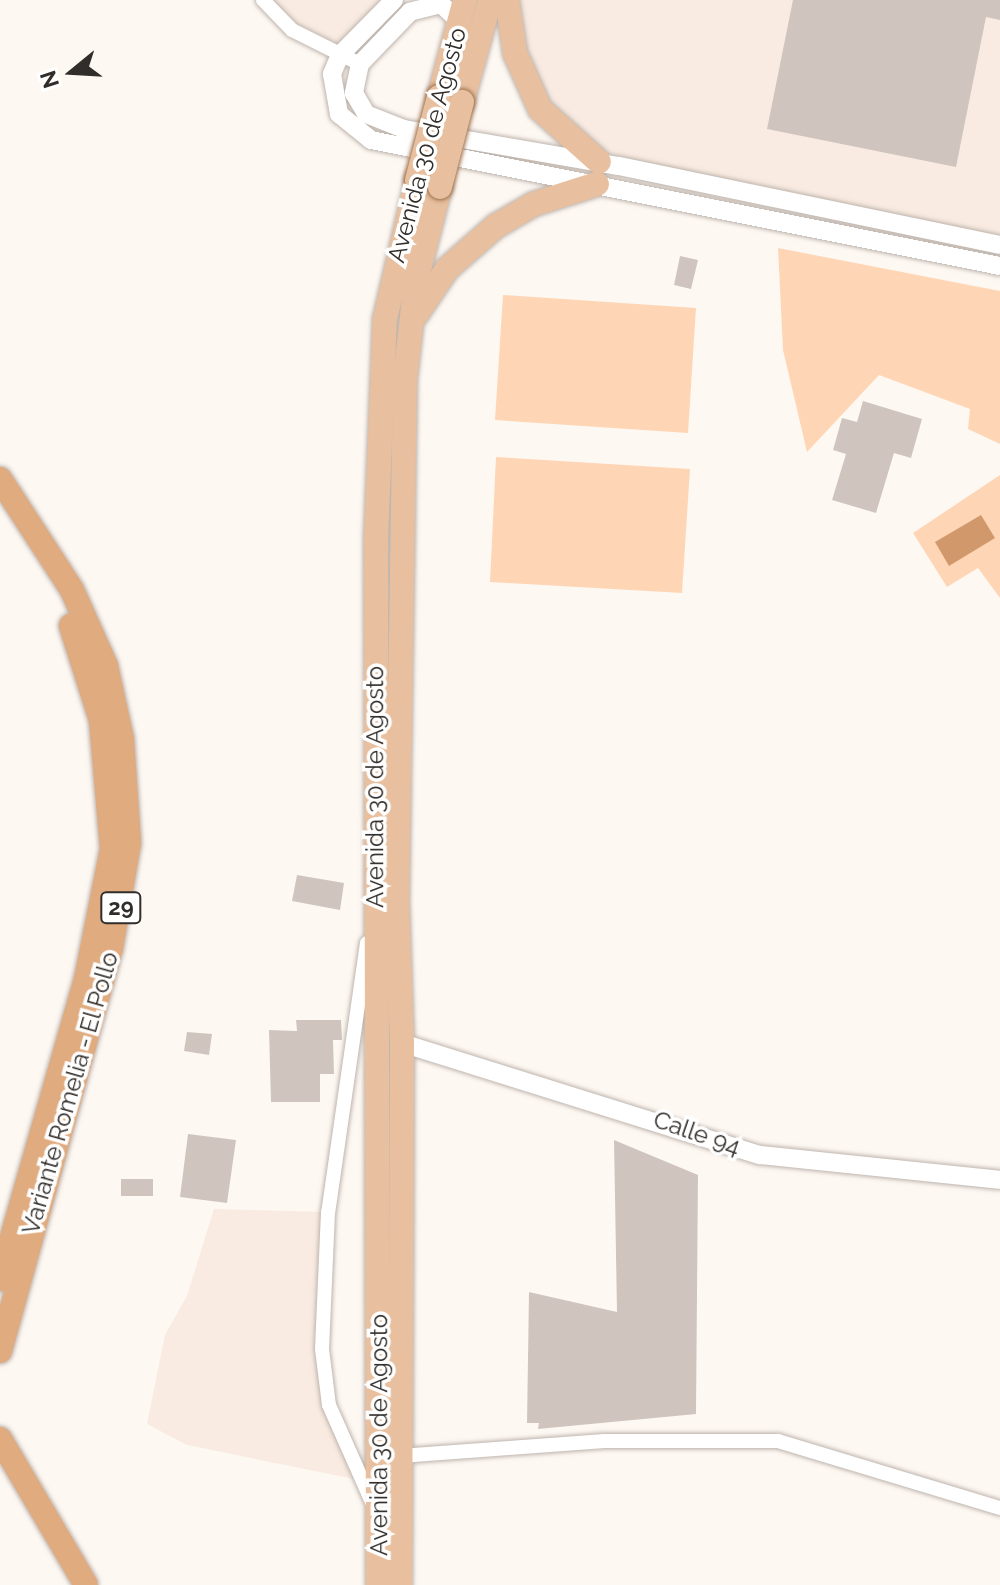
<!DOCTYPE html>
<html>
<head>
<meta charset="utf-8">
<style>
  body { margin:0 }
  #map { position:relative; width:1000px; height:1585px; overflow:hidden; background:#fef8f3; font-family:Raleway,sans-serif }
  div>[style] { position:absolute }
  .built>* { inset:0; background:#f9ebe1 }
  .green>* { inset:0; background:#fed6b6 }
  .water>* { inset:0; background:#d1996b }
  .building>* { inset:0; background:#cfc5be }
  .roads { filter:drop-shadow(0 0 2px #beb4ad) drop-shadow(0 0 2px #beb4ad) }
  .minor>* { height:14px; margin:-7px; padding:0 7px; transform-origin:7px; border-radius:7px; background:#fff }
  .tertiary>* { height:18px; margin:-9px; padding:0 9px; transform-origin:9px; border-radius:9px; background:#fff }
  .primary>* { height:24px; margin:-12px; padding:0 12px; transform-origin:12px; border-radius:12px; background:#e8c09f }
  .trunk>* { height:24px; margin:-12px; padding:0 12px; transform-origin:12px; border-radius:12px; background:#e0ab7f }
  .bridges { filter:drop-shadow(0 0 2px #9e714c) drop-shadow(0 0 2px #9e714c) }
  .primary-bridge>* { height:24px; margin:-12px; padding:0 12px; transform-origin:12px; border-radius:12px; background:#e8c09f }
  span { translate:-50% -50%; white-space:nowrap; text-align:center; line-height:1.15; -webkit-text-stroke:7px #fff; paint-order:stroke }
  .shield-label span { padding:2px 6px; background:#fff; border:2px solid; border-radius:6px; -webkit-text-stroke-width:0 }
  .shield-label { font-size:22px; color:#312d2a; font-weight:700 }
  .street-label { font-size:24px; color:#312d2a }
  .north { position:absolute; left:32px; top:32px; width:80px; height:80px; -webkit-text-stroke:6px #fff; paint-order:stroke; rotate:252deg; font-size:22px; font-weight:700; line-height:32px; text-align:center; color:#312d2a }
  .north::after { content:''; display:block; margin:auto; width:28px; height:36px; background:#312d2a; clip-path:polygon(50% 0,100% 100%,50% 72%,0 100%) }
</style>
</head>
<body>
<div id="map">
  <div class="built">
    <div style="clip-path:polygon(263px 0,394px 0,340px 55px,292px 30px)"></div>
    <div style="clip-path:polygon(507px 0,1000px 0,1000px 245px,599px 162px,557px 129px)"></div>
    <div style="clip-path:polygon(214px 1209px,328px 1212px,329px 1405px,364px 1481px,187px 1445px,147px 1424px,165px 1335px,187px 1296px)"></div>
  </div>
  <div class="green">
    <div style="clip-path:polygon(778px 248px,1000px 291px,1000px 444px,968px 429px,970px 409px,879px 375px,807px 452px,783px 350px)"></div>
    <div style="clip-path:polygon(503px 295px,696px 308px,688px 433px,495px 420px)"></div>
    <div style="clip-path:polygon(496px 457px,690px 469px,682px 593px,490px 582px)"></div>
    <div style="clip-path:polygon(1000px 475px,1000px 598px,978px 568px,947px 587px,913px 533px)"></div>
  </div>
  <div class="water">
    <div style="clip-path:polygon(981px 515px,995px 538px,949px 566px,935px 542px)"></div>
  </div>
  <div class="building">
    <div style="clip-path:polygon(793px 0,1000px 0,1000px 20px,986px 17px,956px 167px,767px 129px)"></div>
    <div style="clip-path:polygon(680px 256px,698px 260px,691px 289px,674px 285px)"></div>
    <div style="clip-path:polygon(863px 401px,922px 419px,911px 458px,894px 453px,876px 513px,832px 500px,846px 454px,833px 450px,842px 418px,857px 422px)"></div>
    <div style="clip-path:polygon(297px 875px,344px 883px,340px 910px,292px 901px)"></div>
    <div style="clip-path:polygon(296px 1020px,341px 1020px,342px 1040px,333px 1040px,334px 1074px,320px 1074px,320px 1102px,271px 1102px,269px 1030px,297px 1031px)"></div>
    <div style="clip-path:polygon(187px 1032px,212px 1034px,209px 1055px,184px 1051px)"></div>
    <div style="clip-path:polygon(188px 1134px,236px 1140px,227px 1203px,180px 1197px)"></div>
    <div style="clip-path:polygon(614px 1140px,698px 1175px,696px 1414px,538px 1429px,539px 1423px,527px 1423px,529px 1292px,617px 1312px)"></div>
    <div style="clip-path:polygon(121px 1179px,153px 1179px,153px 1196px,121px 1196px)"></div>
  </div>
  <div class="roads">
    <div class="minor">
      <div style="left:263px;top:0;width:42px;rotate:46deg"></div>
      <div style="left:292px;top:30px;width:76px;rotate:26.6deg"></div>
      <div style="left:367px;top:943px;width:272px;rotate:98.2deg"></div>
      <div style="left:328px;top:1212px;width:137px;rotate:92.5deg"></div>
      <div style="left:322px;top:1349px;width:56px;rotate:82.9deg"></div>
      <div style="left:329px;top:1405px;width:106px;rotate:66.1deg"></div>
      <div style="left:400px;top:1456px;width:205px;rotate:-4.2deg"></div>
      <div style="left:604px;top:1441px;width:174px"></div>
      <div style="left:778px;top:1441px;width:232px;rotate:16.8deg"></div>
    </div>
    <div class="tertiary">
      <div style="left:394px;top:0;width:77px;rotate:134.5deg"></div>
      <div style="left:340px;top:55px;width:21px;rotate:113deg"></div>
      <div style="left:332px;top:74px;width:41px;rotate:80.1deg"></div>
      <div style="left:339px;top:114px;width:41px;rotate:39.1deg"></div>
      <div style="left:371px;top:140px;width:641px;rotate:11.33deg"></div>
      <div style="left:458px;top:30px;width:11px;rotate:-95deg"></div>
      <div style="left:457px;top:19px;width:22px;rotate:-137deg"></div>
      <div style="left:441px;top:4px;width:32px;rotate:166deg"></div>
      <div style="left:410px;top:12px;width:72px;rotate:133.9deg"></div>
      <div style="left:360px;top:64px;width:30px;rotate:102deg"></div>
      <div style="left:354px;top:93px;width:24px;rotate:60deg"></div>
      <div style="left:366px;top:114px;width:41px;rotate:21.5deg"></div>
      <div style="left:404px;top:129px;width:218px;rotate:9.8deg"></div>
      <div style="left:619px;top:166px;width:389px;rotate:11.7deg"></div>
      <div style="left:402px;top:1043px;width:375px;rotate:17.4deg"></div>
      <div style="left:760px;top:1155px;width:241px;rotate:5.9deg"></div>
    </div>
    <div class="primary">
      <div style="left:507px;top:0;width:54px;rotate:81.4deg"></div>
      <div style="left:515px;top:53px;width:61px;rotate:65.9deg"></div>
      <div style="left:540px;top:109px;width:79px;rotate:41.9deg"></div>
      <div style="left:439px;top:97px;width:100px;rotate:-75deg"></div>
      <div style="left:462px;top:102px;width:106px;rotate:-74.6deg"></div>
      <div style="left:416px;top:315px;width:55px;rotate:-56deg"></div>
      <div style="left:447px;top:269px;width:65px;rotate:-41.3deg"></div>
      <div style="left:496px;top:226px;width:44px;rotate:-30.1deg"></div>
      <div style="left:534px;top:204px;width:66px;rotate:-17.6deg"></div>
      <div style="left:378px;top:1585px;width:1046px;rotate:-90.11deg"></div>
      <div style="left:376px;top:539px;width:220px;rotate:-87.7deg"></div>
      <div style="left:385px;top:319px;width:143px;rotate:-77deg"></div>
      <div style="left:400px;top:1585px;width:542px;rotate:-89.79deg"></div>
      <div style="left:402px;top:1043px;width:140px;rotate:-92deg"></div>
      <div style="left:397px;top:903px;width:524px;rotate:-89.13deg"></div>
      <div style="left:405px;top:379px;width:99px;rotate:-83.6deg"></div>
      <div style="left:416px;top:281px;width:97px;rotate:-75.7deg"></div>
    </div>
    <div class="trunk">
      <div style="left:0;top:479px;width:132px;rotate:57deg"></div>
      <div style="left:72px;top:590px;width:83px;rotate:65.9deg"></div>
      <div style="left:106px;top:666px;width:75px;rotate:77.6deg"></div>
      <div style="left:122px;top:739px;width:104px;rotate:86.1deg"></div>
      <div style="left:129px;top:843px;width:107px;rotate:99.7deg"></div>
      <div style="left:111px;top:948px;width:418px;rotate:105.4deg"></div>
      <div style="left:0;top:1279px;width:312px;rotate:-74deg"></div>
      <div style="left:86px;top:979px;width:133px;rotate:-78.7deg"></div>
      <div style="left:112px;top:849px;width:129px;rotate:-94.9deg"></div>
      <div style="left:101px;top:720px;width:99px;rotate:-107.7deg"></div>
      <div style="left:0;top:1439px;width:169px;rotate:59.5deg"></div>
    </div>
  </div>
  <div class="bridges">
    <div class="primary-bridge">
      <div style="left:417px;top:180px;width:86px;rotate:-75.2deg"></div>
      <div style="left:440px;top:187px;width:88px;rotate:-75.5deg"></div>
    </div>
  </div>
  <div class="shield-label">
    <span style="left:121px;top:908px">29</span>
  </div>
  <div class="street-label">
    <span style="left:427px;top:145px;rotate:-75deg">Avenida 30 de Agosto</span>
    <span style="left:375px;top:787px;rotate:-90deg">Avenida 30 de Agosto</span>
    <span style="left:70px;top:1093px;rotate:-74deg">Variante Romelia - El Pollo</span>
    <span style="left:697px;top:1133px;rotate:19deg">Calle 94</span>
    <span style="left:379px;top:1435px;rotate:-90deg">Avenida 30 de Agosto</span>
  </div>
  <div class="north">N</div>
</div>
</body>
</html>
